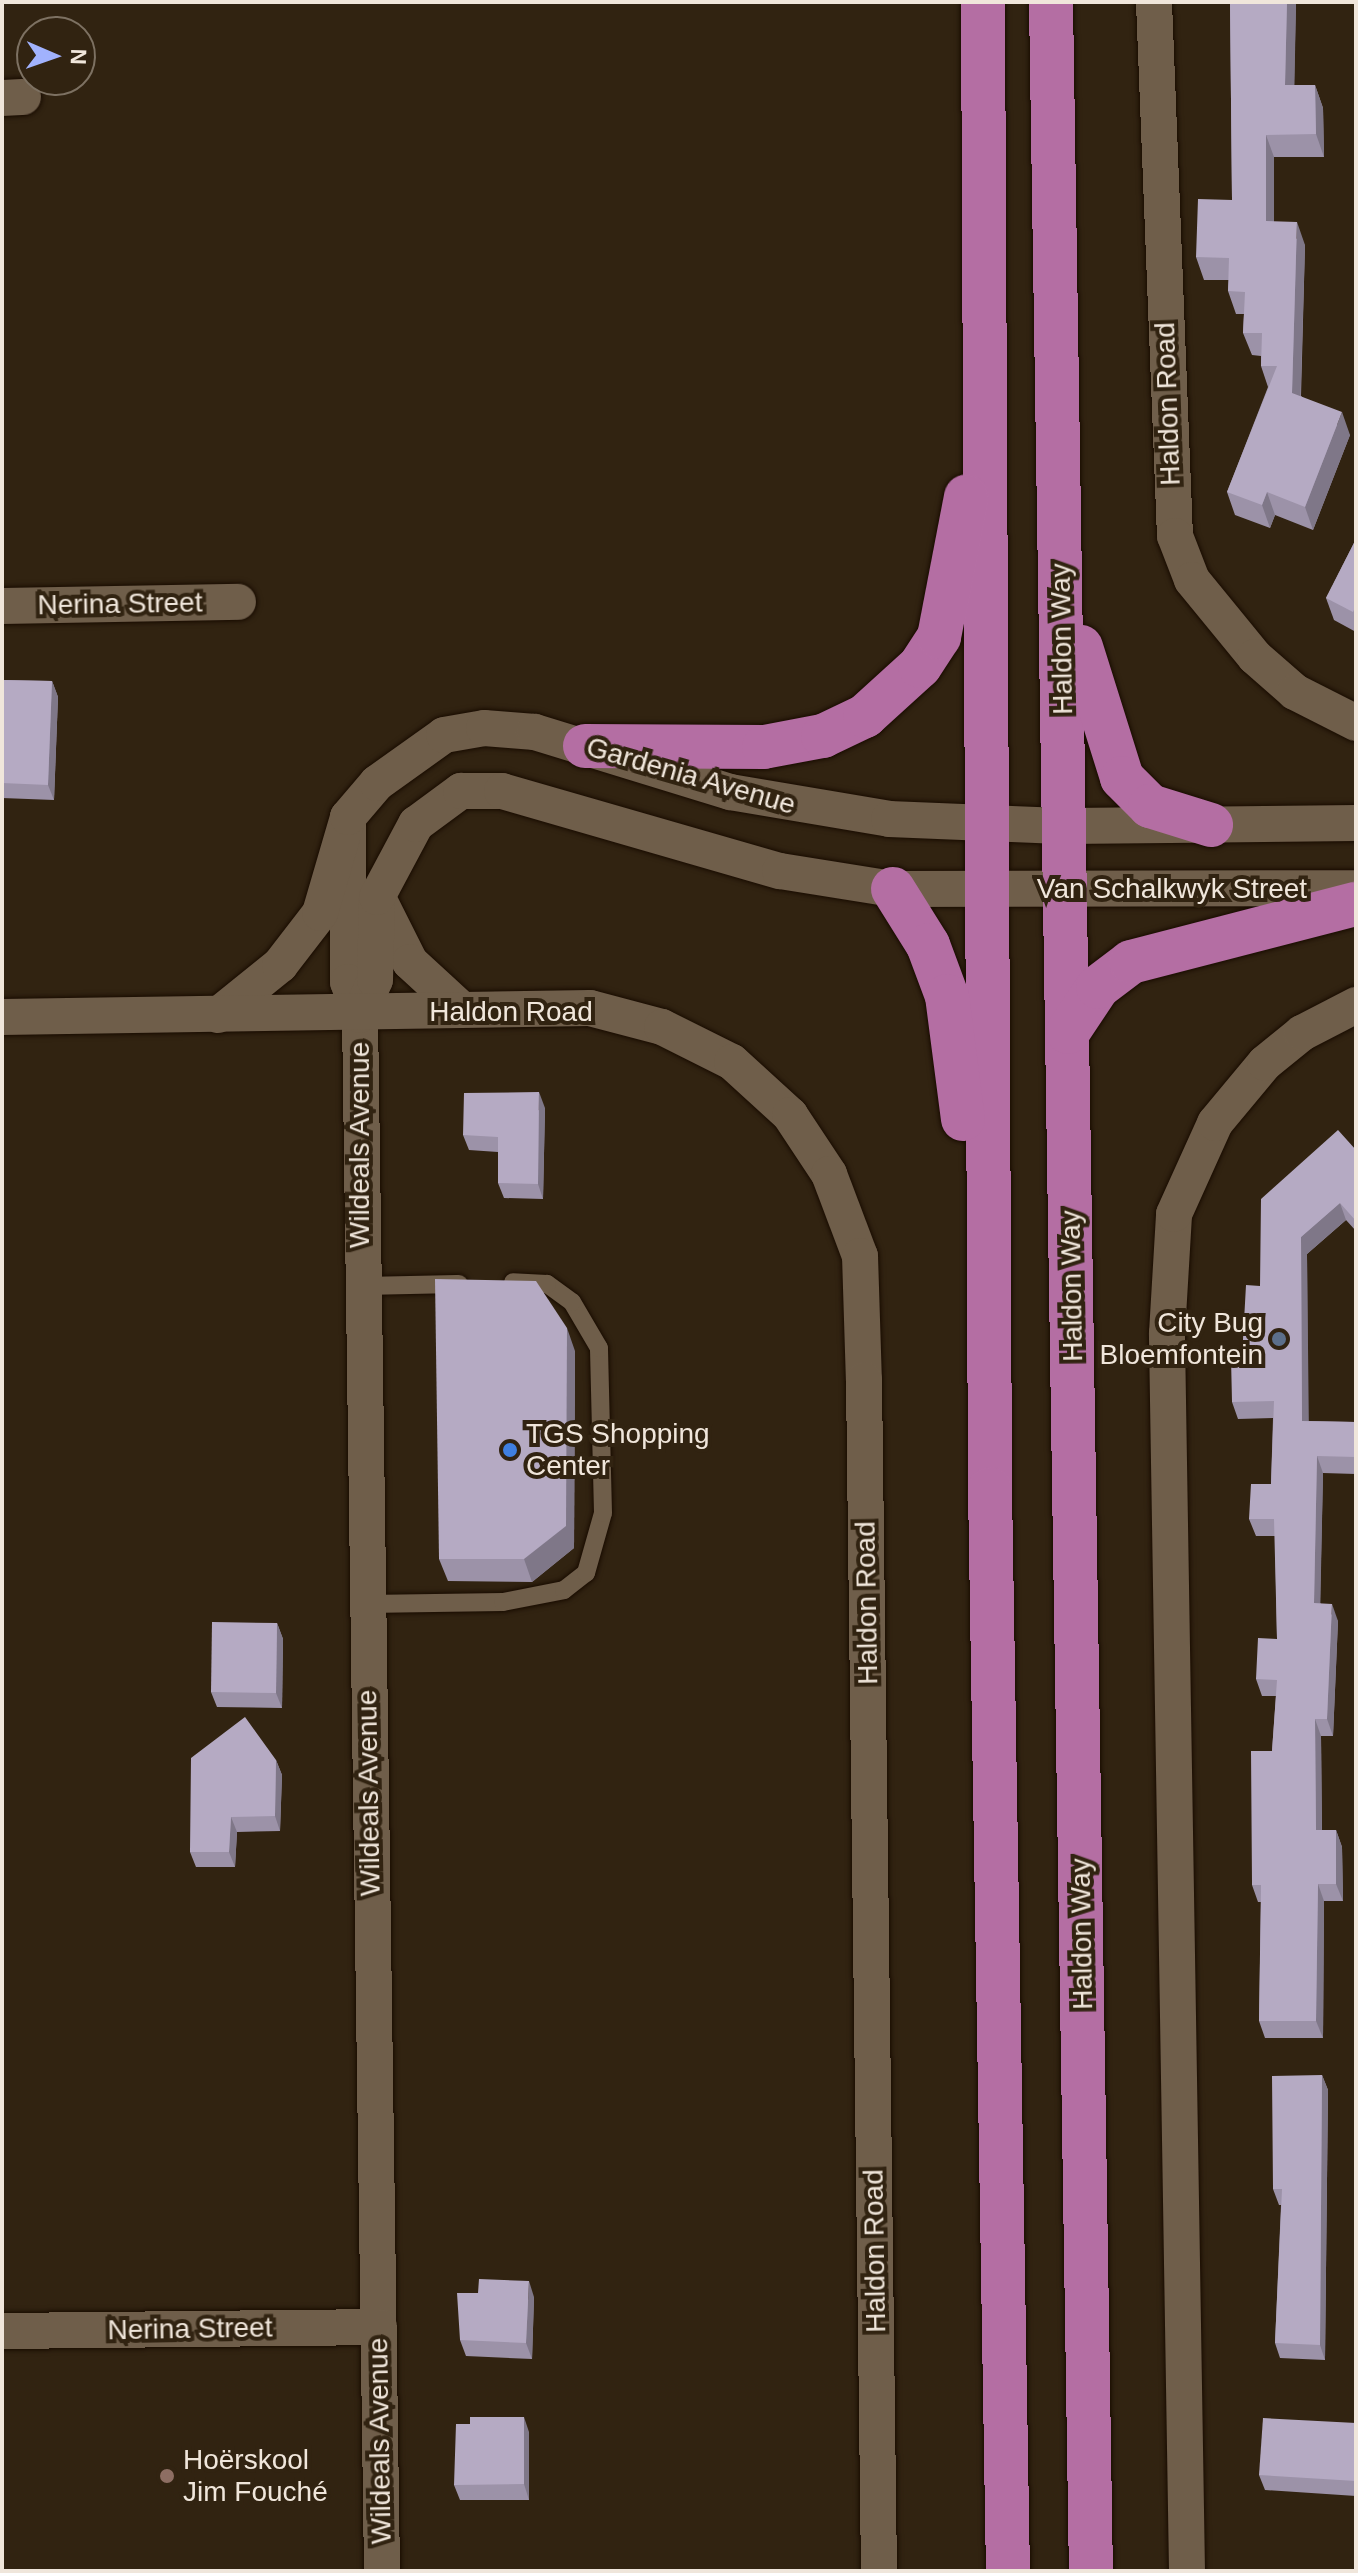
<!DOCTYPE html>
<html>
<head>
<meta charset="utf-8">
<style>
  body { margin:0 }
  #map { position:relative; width:1358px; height:2573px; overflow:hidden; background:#312311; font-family:Arial,sans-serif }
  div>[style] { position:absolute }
  .roads { filter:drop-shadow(0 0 2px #190c00) drop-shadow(0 0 2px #190c00) }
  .lane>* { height:18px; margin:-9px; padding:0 9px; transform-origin:9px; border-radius:9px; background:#6f5e4a }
  .street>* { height:36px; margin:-18px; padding:0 18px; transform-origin:18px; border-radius:18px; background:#6f5e4a }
  .highway>* { height:44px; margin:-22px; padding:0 22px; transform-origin:22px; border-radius:22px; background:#b46ea3 }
  .wall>* { inset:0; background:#9c92a8 }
  .shaded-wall>* { inset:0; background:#7f7788 }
  .building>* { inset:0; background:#b5aac3 }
  .dots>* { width:22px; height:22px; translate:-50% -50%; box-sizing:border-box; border:4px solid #312311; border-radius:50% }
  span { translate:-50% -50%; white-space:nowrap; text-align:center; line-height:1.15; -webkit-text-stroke:8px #312311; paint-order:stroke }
  .street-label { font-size:28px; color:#f0e6db }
  .poi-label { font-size:28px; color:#f0e6db }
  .right { translate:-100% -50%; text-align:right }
  .left { translate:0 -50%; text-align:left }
  .frame { position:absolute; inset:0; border:4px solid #f0e6db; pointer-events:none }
  .north { position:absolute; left:16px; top:16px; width:80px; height:80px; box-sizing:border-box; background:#312311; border:2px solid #7d7162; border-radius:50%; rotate:92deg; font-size:22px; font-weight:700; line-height:32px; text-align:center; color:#f0e6db }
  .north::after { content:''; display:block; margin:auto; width:28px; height:36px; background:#a1b2fd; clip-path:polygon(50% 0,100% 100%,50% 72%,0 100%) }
</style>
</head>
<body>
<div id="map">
  <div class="roads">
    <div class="lane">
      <div style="left:361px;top:1286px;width:98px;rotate:-1.2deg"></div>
      <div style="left:366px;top:1604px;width:137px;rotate:-0.8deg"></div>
      <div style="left:503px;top:1602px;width:62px;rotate:-11.1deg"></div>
      <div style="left:564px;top:1590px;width:28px;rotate:-38deg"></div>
      <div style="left:586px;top:1573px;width:62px;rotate:-74.2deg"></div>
      <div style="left:603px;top:1513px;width:165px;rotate:-91.4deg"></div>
      <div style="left:599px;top:1348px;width:53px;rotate:-120.4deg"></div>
      <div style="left:572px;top:1302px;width:31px;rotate:-144deg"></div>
      <div style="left:547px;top:1284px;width:34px;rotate:-177deg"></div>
    </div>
    <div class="street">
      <div style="left:1154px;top:2px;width:534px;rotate:87.75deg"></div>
      <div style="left:1175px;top:536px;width:47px;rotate:68.9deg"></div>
      <div style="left:1192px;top:580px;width:99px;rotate:50.7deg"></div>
      <div style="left:1255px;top:657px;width:53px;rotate:41.2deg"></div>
      <div style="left:1295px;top:692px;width:68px;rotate:26.9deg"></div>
      <div style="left:2px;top:98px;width:21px;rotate:-3deg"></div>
      <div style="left:2px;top:606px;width:236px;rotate:-1deg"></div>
      <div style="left:348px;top:817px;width:165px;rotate:90deg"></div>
      <div style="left:348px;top:982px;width:35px;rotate:70deg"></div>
      <div style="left:360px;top:1015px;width:1556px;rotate:89.19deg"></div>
      <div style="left:380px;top:902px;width:67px;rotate:63.4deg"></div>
      <div style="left:410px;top:962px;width:68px;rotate:42.6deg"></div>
      <div style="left:218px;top:1015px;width:80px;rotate:-38.9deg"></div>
      <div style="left:280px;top:965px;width:66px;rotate:-52.4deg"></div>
      <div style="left:320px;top:913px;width:100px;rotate:-73.7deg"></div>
      <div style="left:348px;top:817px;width:45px;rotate:-49.5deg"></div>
      <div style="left:377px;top:783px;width:82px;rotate:-35.6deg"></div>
      <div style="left:444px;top:735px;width:41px;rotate:-9.9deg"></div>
      <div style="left:484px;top:728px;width:51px;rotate:4.5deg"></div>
      <div style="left:535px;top:732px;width:204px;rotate:17.1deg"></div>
      <div style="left:730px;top:792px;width:161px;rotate:9.6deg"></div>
      <div style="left:889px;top:819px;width:178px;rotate:2.3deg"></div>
      <div style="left:1067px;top:826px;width:289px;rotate:-0.6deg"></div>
      <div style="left:360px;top:1015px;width:38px;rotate:-67deg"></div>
      <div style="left:375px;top:980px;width:83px;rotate:-88.6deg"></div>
      <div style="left:377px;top:897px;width:83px;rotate:-61.9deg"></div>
      <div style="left:416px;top:824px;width:56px;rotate:-36.3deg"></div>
      <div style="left:461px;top:791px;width:41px"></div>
      <div style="left:502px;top:791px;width:289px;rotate:16.1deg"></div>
      <div style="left:780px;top:871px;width:114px;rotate:9.1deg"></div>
      <div style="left:893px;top:889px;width:463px;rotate:-0.1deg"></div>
      <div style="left:2px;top:1017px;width:588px;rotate:-0.88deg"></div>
      <div style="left:590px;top:1008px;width:74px;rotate:14.8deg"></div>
      <div style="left:662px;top:1027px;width:78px;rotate:26.6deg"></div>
      <div style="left:732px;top:1062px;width:79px;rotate:42.4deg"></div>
      <div style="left:790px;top:1115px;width:71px;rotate:56.5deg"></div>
      <div style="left:829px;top:1174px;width:88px;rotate:69.3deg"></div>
      <div style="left:860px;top:1256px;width:124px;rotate:88.2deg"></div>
      <div style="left:864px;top:1380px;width:1191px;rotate:89.28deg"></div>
      <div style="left:2px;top:2331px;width:377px;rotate:-0.6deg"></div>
      <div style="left:1187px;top:2571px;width:1238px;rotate:-90.93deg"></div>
      <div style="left:1167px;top:1333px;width:119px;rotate:-86.6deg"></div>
      <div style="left:1174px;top:1214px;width:100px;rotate:-65.7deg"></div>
      <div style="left:1215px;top:1123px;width:78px;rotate:-50.2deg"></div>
      <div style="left:1265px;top:1063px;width:48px;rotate:-39deg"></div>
      <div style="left:1302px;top:1033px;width:61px;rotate:-27.4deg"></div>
    </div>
    <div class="highway">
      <div style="left:983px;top:2px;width:1487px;rotate:89.73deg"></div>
      <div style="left:990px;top:1489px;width:1082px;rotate:89.05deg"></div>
      <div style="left:1051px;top:2px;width:2569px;rotate:89.11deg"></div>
      <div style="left:1081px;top:647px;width:137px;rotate:72.6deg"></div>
      <div style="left:1122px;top:778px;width:40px;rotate:45deg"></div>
      <div style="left:1150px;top:806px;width:64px;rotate:17.3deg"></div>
      <div style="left:585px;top:746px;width:179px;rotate:0.3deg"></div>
      <div style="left:764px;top:747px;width:60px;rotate:-10.6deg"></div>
      <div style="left:823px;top:736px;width:47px;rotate:-25.5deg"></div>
      <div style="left:865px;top:716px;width:74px;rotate:-42.3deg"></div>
      <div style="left:920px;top:666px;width:35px;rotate:-57deg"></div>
      <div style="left:939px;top:637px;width:143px;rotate:-79.1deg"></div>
      <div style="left:893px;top:889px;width:66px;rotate:58deg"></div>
      <div style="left:928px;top:945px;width:54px;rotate:69.6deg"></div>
      <div style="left:947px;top:996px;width:124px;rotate:82.6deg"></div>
      <div style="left:1068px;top:1032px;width:54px;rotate:-56.3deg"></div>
      <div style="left:1098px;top:987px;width:41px;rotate:-37.1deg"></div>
      <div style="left:1131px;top:962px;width:232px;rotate:-14.5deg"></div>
    </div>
  </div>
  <div class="wall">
    <div style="clip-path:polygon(1230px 2px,1296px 2px,1294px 85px,1315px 85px,1323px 108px,1324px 157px,1274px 157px,1274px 222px,1305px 245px,1301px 396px,1350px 435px,1313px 530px,1275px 515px,1270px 528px,1235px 515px,1227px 492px,1268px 387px,1261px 366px,1261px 356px,1252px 355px,1243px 333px,1244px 314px,1236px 314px,1228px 291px,1229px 280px,1204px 280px,1196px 257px,1232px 200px)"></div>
    <div style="clip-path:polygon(1356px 539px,1356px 632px,1334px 620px,1326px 598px)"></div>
    <div style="clip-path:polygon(2px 680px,52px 681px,58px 697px,54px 800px,2px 798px)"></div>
    <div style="clip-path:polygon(545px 1108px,543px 1199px,504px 1198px,498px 1183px,498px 1152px,469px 1150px,463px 1135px)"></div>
    <div style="clip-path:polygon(1356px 1150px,1356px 1231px,1346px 1220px,1307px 1254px,1308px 1421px,1356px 1422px,1356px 1474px,1323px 1473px,1320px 1603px,1338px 1621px,1333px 1736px,1321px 1736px,1322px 1830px,1336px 1830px,1342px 1847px,1343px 1901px,1324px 1901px,1323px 2038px,1265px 2038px,1259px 2021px,1261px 1902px,1258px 1902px,1252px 1885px,1272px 1751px,1276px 1696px,1262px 1696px,1256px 1679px,1277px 1639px,1275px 1536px,1256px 1536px,1249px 1519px,1271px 1484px,1273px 1418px,1238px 1419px,1232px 1402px,1260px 1286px)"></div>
    <div style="clip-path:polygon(575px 1351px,574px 1548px,532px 1582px,448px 1581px,439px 1559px)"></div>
    <div style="clip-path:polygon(277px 1623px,283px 1639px,282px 1708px,217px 1707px,211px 1692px)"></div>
    <div style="clip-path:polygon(276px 1760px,282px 1775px,280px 1831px,237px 1832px,235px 1867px,196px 1867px,190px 1852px)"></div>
    <div style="clip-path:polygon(1322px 2075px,1328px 2090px,1325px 2360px,1280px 2358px,1275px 2343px,1281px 2205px,1279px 2205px,1273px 2189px)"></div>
    <div style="clip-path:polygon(534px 2297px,532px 2359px,466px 2356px,460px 2340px)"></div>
    <div style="clip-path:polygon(1356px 2423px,1356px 2496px,1265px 2490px,1259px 2475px)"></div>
    <div style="clip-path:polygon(529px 2432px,529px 2500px,460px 2500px,454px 2485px)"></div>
  </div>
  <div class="shaded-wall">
    <div style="clip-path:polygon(1287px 2px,1296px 2px,1294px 108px,1285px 85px)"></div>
    <div style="clip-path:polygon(1315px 85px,1323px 108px,1324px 157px,1316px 134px)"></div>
    <div style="clip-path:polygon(1266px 135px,1274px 157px,1274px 244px,1266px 221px)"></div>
    <div style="clip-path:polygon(1297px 222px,1305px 245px,1300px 415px,1292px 393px)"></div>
    <div style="clip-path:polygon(1342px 412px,1350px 435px,1313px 530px,1305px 507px)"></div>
    <div style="clip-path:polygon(1267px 492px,1275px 515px,1270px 528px,1262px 505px)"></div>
    <div style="clip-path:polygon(52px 681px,58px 697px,54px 800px,48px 785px)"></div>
    <div style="clip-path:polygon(539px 1092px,545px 1108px,543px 1199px,538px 1184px)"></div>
    <div style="clip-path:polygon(1340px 1203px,1346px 1220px,1307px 1254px,1309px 1438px,1302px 1421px,1301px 1237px)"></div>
    <div style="clip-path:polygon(567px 1328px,575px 1351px,574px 1548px,532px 1582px,524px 1559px)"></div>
    <div style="clip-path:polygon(1317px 1456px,1323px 1473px,1320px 1620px,1314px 1603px)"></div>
    <div style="clip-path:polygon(1332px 1604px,1338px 1621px,1333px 1736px,1327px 1719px)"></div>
    <div style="clip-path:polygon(277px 1623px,283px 1639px,282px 1708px,276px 1693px)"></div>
    <div style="clip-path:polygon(1315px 1719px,1321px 1736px,1322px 1847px,1316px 1830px)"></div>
    <div style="clip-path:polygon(276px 1760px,282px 1775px,280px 1831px,275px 1816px)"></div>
    <div style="clip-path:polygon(231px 1817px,237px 1832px,235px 1867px,229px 1852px)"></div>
    <div style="clip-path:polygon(1336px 1830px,1342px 1847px,1343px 1901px,1336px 1884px)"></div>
    <div style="clip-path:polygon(1318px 1884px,1324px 1901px,1323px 2038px,1316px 2021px)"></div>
    <div style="clip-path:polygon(1322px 2075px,1328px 2090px,1325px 2360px,1320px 2345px)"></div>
    <div style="clip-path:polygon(529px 2281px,534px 2297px,532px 2359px,526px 2343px)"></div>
    <div style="clip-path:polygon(524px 2417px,529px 2432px,529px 2500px,524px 2484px)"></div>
  </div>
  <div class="building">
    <div style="clip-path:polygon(1230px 2px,1287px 2px,1285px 85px,1315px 85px,1316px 134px,1266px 135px,1266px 221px,1297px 222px,1292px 393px,1342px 412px,1305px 507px,1267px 492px,1262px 505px,1227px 492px,1277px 366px,1261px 366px,1262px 333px,1243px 333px,1245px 292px,1228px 291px,1229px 258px,1196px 257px,1198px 199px,1232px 200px)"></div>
    <div style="clip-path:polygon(1356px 539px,1356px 605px,1353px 612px,1326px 598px)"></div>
    <div style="clip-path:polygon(2px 680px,52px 681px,48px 785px,2px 783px)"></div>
    <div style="clip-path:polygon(539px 1092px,538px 1184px,498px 1183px,498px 1137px,463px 1135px,464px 1093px)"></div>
    <div style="clip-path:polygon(1338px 1130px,1356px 1150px,1356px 1221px,1340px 1203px,1301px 1237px,1302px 1421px,1356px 1422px,1356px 1457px,1317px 1456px,1314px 1603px,1332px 1604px,1327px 1719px,1315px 1719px,1316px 1830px,1336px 1830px,1336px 1884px,1318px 1884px,1316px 2021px,1259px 2021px,1261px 1885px,1252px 1885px,1251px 1751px,1272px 1751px,1277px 1680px,1256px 1679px,1258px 1638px,1277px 1639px,1274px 1519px,1249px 1519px,1251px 1484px,1271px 1484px,1274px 1401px,1232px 1402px,1231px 1358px,1242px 1357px,1246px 1285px,1260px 1286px,1261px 1199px)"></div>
    <div style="clip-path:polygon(435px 1279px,536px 1281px,567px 1328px,566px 1526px,524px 1559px,439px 1559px)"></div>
    <div style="clip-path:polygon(212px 1622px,277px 1623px,276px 1693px,211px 1692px)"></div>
    <div style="clip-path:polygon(245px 1717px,276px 1760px,275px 1816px,231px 1817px,229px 1852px,190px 1852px,191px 1758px)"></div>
    <div style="clip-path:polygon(1322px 2075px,1320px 2345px,1275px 2343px,1282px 2189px,1273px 2189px,1272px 2076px)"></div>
    <div style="clip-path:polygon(479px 2279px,529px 2281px,526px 2343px,460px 2340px,457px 2293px,478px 2293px)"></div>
    <div style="clip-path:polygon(470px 2417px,524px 2417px,524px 2484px,454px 2485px,456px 2424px,470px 2424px)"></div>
    <div style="clip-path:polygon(1263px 2418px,1356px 2423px,1356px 2481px,1259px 2475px)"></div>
  </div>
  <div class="dots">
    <div style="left:1279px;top:1339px;background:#5c6f8a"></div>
    <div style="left:510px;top:1450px;background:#3f7fe0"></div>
    <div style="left:167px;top:2476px;background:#8d6e63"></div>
  </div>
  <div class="street-label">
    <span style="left:1168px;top:404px;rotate:-92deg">Haldon Road</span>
    <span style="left:120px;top:604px;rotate:-1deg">Nerina Street</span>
    <span style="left:1062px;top:639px;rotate:-91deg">Haldon Way</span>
    <span style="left:691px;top:776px;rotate:16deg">Gardenia Avenue</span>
    <span style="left:1172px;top:889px">Van Schalkwyk Street</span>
    <span style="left:511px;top:1012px">Haldon Road</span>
    <span style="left:360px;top:1145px;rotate:-90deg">Wildeals Avenue</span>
    <span style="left:1072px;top:1286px;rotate:-91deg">Haldon Way</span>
    <span style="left:867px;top:1603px;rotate:-91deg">Haldon Road</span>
    <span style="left:369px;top:1793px;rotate:-91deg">Wildeals Avenue</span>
    <span style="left:1082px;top:1934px;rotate:-91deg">Haldon Way</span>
    <span style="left:875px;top:2251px;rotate:-91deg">Haldon Road</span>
    <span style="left:190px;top:2329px;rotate:-1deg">Nerina Street</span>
    <span style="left:380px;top:2441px;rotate:-91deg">Wildeals Avenue</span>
  </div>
  <div class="poi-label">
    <span class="right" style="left:1263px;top:1339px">City Bug<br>Bloemfontein</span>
    <span class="left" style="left:526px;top:1450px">TGS Shopping<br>Center</span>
    <span class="left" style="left:183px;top:2476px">Hoërskool<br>Jim Fouché</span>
  </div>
  <div class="frame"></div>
  <div class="north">N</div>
</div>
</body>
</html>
